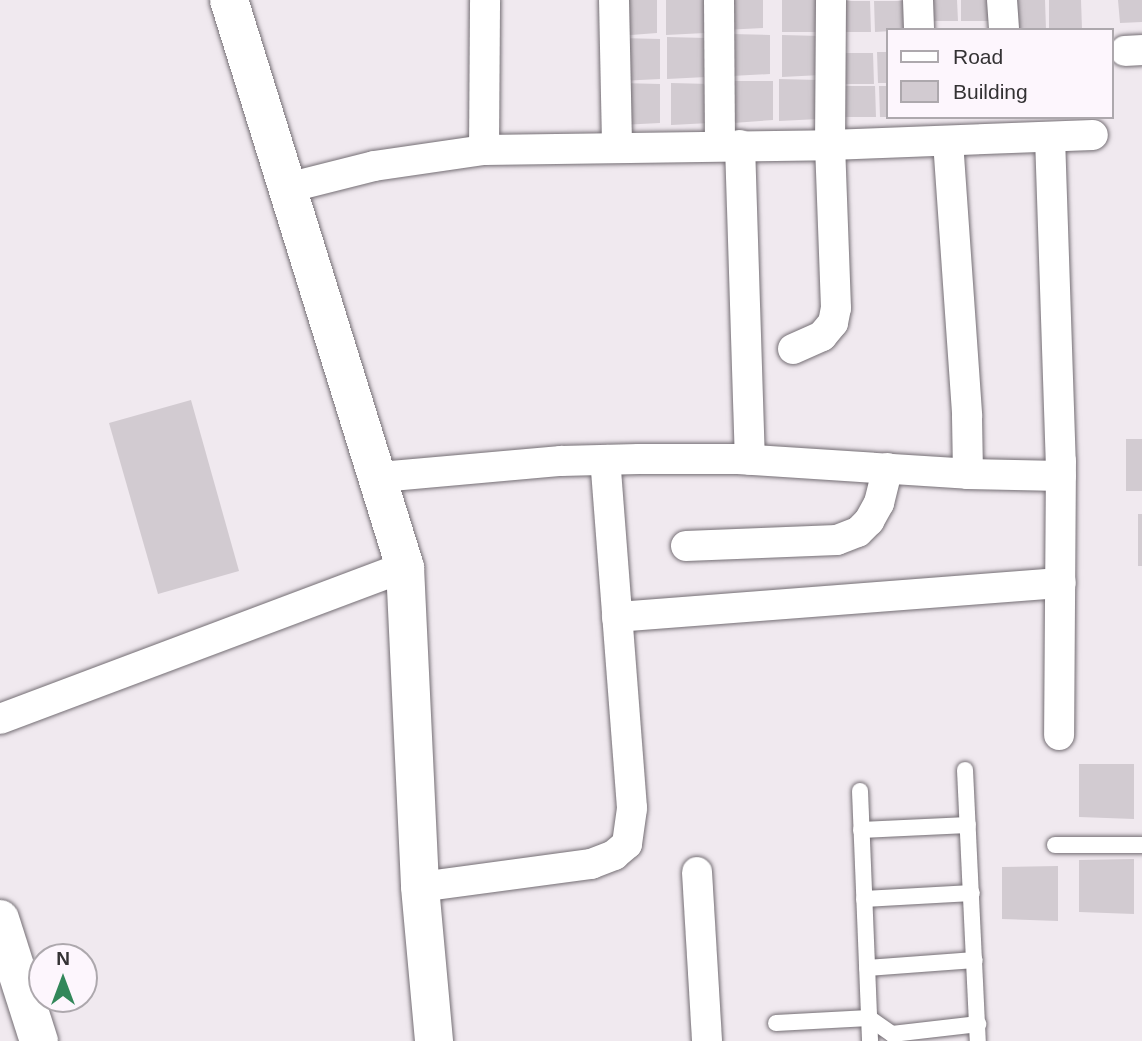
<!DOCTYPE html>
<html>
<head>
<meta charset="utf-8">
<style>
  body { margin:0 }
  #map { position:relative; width:1142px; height:1041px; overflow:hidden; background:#f0e9ef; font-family:Arial,sans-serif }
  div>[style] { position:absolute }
  .building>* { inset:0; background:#d2cbd1 }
  .roads { filter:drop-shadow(0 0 2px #746e74) drop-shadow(0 0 2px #746e74) }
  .lane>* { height:16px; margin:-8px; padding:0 8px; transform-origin:8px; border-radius:8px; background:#fff }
  .street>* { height:30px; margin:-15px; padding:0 15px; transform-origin:15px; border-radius:15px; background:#fff }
  .secondary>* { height:38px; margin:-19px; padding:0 19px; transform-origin:19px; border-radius:19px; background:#fff }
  span { translate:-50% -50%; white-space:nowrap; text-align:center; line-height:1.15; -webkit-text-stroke:6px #fdf6fd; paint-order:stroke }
  .legend { position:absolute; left:886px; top:28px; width:228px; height:91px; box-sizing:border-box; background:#fdf6fd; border:2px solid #ada8ad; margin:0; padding:9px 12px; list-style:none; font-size:21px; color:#343234 }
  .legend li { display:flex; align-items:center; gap:14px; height:35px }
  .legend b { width:35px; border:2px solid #ada8ad }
  .north { position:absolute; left:28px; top:943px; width:70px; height:70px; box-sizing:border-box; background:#fdf6fd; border:2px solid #ada8ad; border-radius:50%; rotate:0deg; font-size:19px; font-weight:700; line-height:28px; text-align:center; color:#343234 }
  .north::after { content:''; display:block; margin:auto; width:24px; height:32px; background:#32875a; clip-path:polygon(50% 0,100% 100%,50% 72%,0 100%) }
</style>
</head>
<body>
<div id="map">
  <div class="building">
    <div style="clip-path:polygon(618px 0,657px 0,657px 33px,618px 36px)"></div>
    <div style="clip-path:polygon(666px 0,705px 0,705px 33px,666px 35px)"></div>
    <div style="clip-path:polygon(724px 0,763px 0,763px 28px,724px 30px)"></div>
    <div style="clip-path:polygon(782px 0,821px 0,821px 32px,782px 32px)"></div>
    <div style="clip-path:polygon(924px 0,957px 0,958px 21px,925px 21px)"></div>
    <div style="clip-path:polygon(961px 0,994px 0,994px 21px,961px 21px)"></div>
    <div style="clip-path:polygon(1012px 0,1045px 0,1046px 30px,1013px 30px)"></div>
    <div style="clip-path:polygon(1049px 0,1081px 0,1082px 29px,1049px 30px)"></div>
    <div style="clip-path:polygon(1118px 0,1142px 0,1142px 22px,1120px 23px)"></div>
    <div style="clip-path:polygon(838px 1px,870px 1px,871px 32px,838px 32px)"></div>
    <div style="clip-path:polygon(874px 1px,907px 1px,908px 30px,875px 32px)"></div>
    <div style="clip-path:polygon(731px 34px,770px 35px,770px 74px,731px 76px)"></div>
    <div style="clip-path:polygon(782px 35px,821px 36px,821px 75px,782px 77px)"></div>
    <div style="clip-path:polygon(667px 37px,706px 38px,706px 77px,667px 79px)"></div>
    <div style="clip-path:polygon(620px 38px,660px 39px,660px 79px,620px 81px)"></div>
    <div style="clip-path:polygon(877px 52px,888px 52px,888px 83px,878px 83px)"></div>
    <div style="clip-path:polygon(840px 53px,873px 53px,874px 84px,841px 84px)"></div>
    <div style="clip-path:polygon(779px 79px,819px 80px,819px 119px,779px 121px)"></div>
    <div style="clip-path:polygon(733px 81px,773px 81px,773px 120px,733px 123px)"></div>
    <div style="clip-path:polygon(621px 83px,660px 84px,660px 123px,621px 125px)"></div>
    <div style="clip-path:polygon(671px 83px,710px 84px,710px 123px,671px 125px)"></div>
    <div style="clip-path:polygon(843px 86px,875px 86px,876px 117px,843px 117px)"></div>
    <div style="clip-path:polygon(879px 86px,888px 86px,888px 117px,880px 117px)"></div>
    <div style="clip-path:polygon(191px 400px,239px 571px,158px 594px,109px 423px)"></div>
    <div style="clip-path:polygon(1126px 439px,1142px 439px,1142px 491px,1126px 491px)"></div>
    <div style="clip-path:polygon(1138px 514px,1142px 514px,1142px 566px,1138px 566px)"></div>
    <div style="clip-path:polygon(1079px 764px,1134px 764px,1134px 819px,1079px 817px)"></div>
    <div style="clip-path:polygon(1134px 859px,1134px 914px,1079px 912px,1079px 860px)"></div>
    <div style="clip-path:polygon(1058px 866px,1058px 921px,1002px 919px,1002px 867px)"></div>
  </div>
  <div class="roads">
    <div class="lane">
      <div style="left:965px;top:770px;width:271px;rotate:87.3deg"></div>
      <div style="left:860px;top:791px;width:250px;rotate:87.7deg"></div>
      <div style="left:861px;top:830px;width:107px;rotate:-2.7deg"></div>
      <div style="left:1055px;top:845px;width:87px"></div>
      <div style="left:864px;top:899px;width:108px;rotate:-3.2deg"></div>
      <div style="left:867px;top:968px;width:108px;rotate:-4.2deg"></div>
      <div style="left:776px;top:1023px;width:93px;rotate:-3.1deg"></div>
      <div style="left:869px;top:1018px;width:28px;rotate:35deg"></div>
      <div style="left:892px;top:1034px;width:87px;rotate:-6.6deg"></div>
    </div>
    <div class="street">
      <div style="left:614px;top:0;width:147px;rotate:88.8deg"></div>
      <div style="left:719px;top:0;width:146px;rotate:89.6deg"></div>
      <div style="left:918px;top:0;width:30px;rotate:88deg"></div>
      <div style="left:1002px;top:0;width:30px;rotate:86deg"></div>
      <div style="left:1125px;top:51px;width:17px;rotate:-3deg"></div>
      <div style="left:1050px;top:137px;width:324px;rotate:88.1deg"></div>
      <div style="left:1061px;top:461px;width:274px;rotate:90.4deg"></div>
      <div style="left:948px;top:141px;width:276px;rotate:86deg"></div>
      <div style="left:967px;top:416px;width:58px;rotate:89deg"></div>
      <div style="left:740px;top:145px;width:315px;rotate:88.2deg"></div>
      <div style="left:484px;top:150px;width:150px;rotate:-89.6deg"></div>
      <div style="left:287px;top:188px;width:90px;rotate:-14.2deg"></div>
      <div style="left:374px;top:166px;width:111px;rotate:-8.3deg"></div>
      <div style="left:484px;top:150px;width:346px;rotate:-0.8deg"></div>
      <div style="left:830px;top:145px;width:263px;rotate:-2.2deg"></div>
      <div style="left:793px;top:349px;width:32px;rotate:-24deg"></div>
      <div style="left:822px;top:336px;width:17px;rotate:-50deg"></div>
      <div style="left:833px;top:323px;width:15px;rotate:-79deg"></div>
      <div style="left:836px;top:308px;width:163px;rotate:-92.1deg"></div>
      <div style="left:830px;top:145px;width:145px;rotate:-89.6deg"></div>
      <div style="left:380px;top:477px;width:182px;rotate:-5.1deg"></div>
      <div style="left:561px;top:461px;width:78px;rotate:-1.5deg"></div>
      <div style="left:639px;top:459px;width:99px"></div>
      <div style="left:738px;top:459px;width:230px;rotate:3.7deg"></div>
      <div style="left:968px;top:474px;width:93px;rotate:1.2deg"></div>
      <div style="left:686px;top:546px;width:151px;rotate:-2.3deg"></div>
      <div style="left:837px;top:540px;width:22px;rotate:-21deg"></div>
      <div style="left:858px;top:532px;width:16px;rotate:-45deg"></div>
      <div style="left:869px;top:521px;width:21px;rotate:-61deg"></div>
      <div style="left:879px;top:503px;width:36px;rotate:-76deg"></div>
      <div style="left:617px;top:617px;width:445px;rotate:-4.4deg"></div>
      <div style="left:0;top:719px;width:433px;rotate:-20.6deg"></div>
      <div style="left:697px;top:872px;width:169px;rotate:86.6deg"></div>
      <div style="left:420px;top:887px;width:173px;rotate:-7.7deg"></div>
      <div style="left:591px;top:864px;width:25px;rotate:-21deg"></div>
      <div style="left:614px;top:855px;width:17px;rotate:-40deg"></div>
      <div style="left:627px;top:844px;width:36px;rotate:-82deg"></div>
      <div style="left:632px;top:808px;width:349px;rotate:-94.4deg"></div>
    </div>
    <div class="secondary">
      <div style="left:229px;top:0;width:594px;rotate:72.76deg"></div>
      <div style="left:405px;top:567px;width:320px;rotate:87.3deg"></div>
      <div style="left:420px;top:887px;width:155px;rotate:84.8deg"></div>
      <div style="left:0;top:919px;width:128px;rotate:72.3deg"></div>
    </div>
  </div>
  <ul class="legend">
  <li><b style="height:9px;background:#fff"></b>Road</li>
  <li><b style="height:19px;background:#d2cbd1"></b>Building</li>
  </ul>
  <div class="north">N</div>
</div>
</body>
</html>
